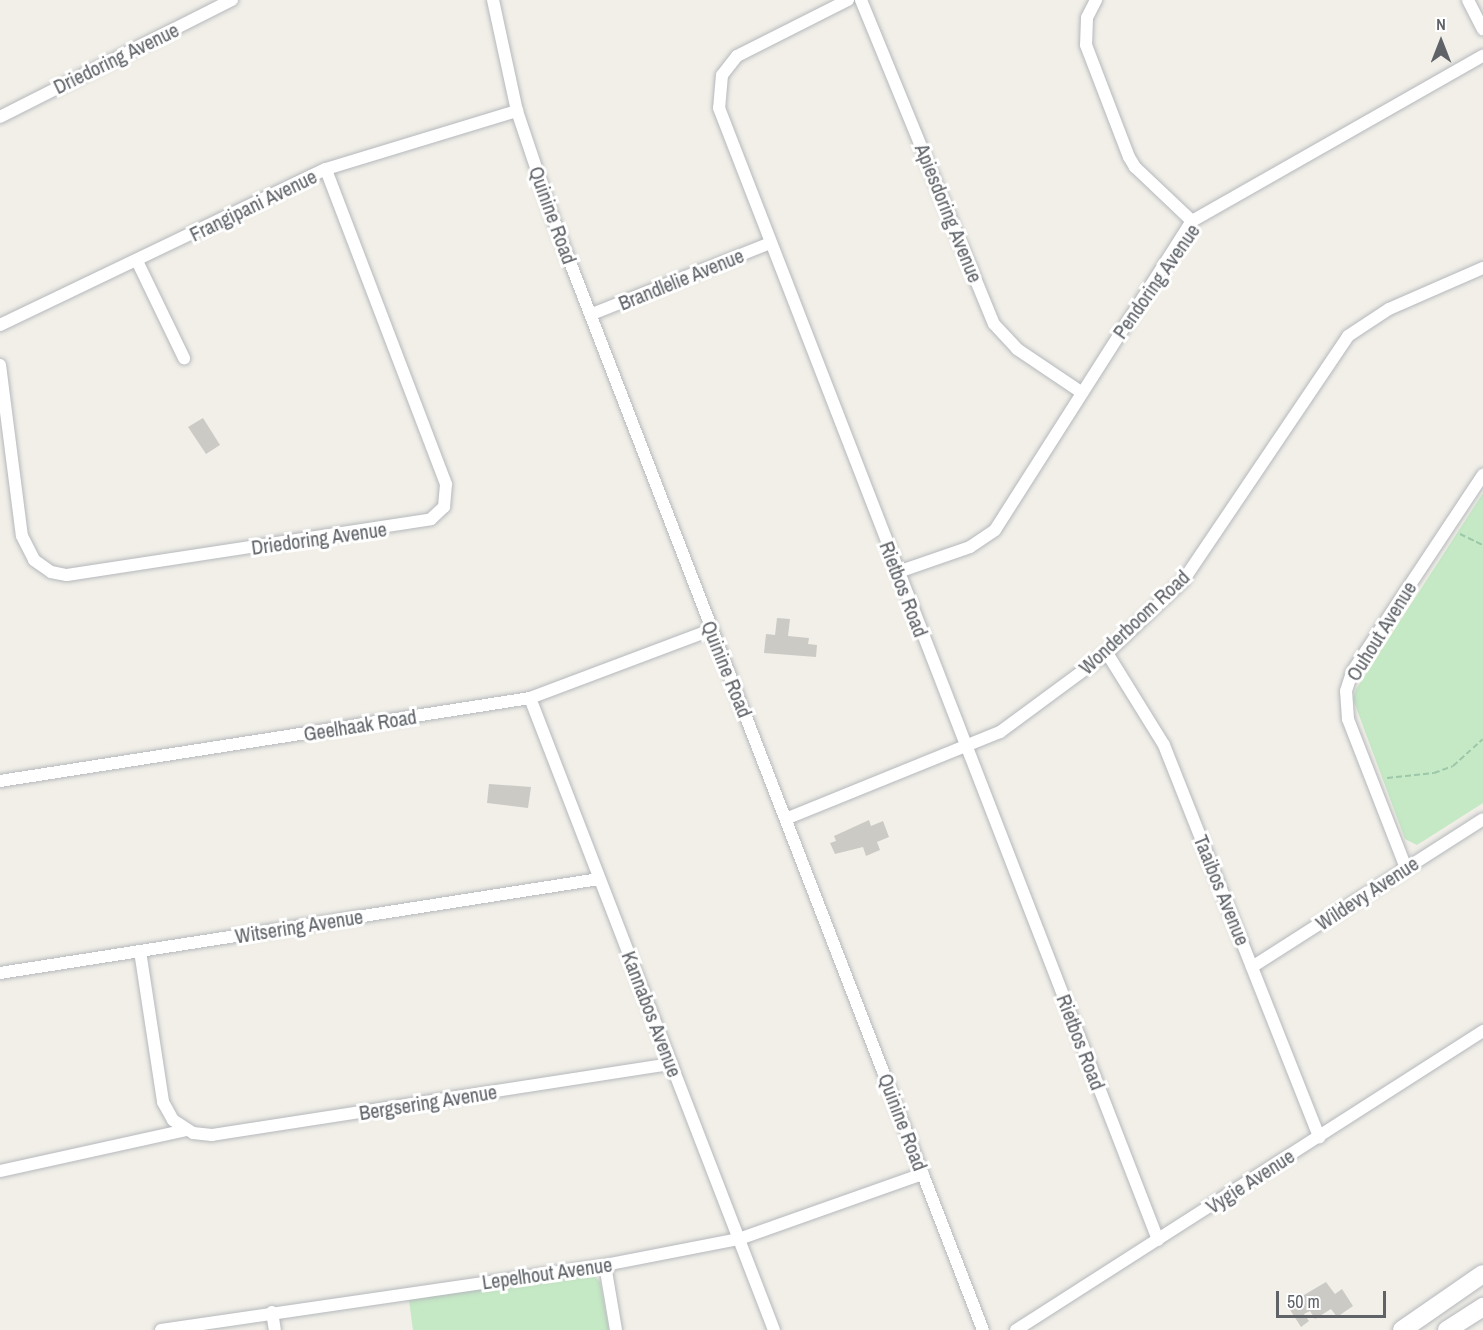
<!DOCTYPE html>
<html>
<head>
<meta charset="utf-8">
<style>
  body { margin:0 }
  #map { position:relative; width:1483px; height:1330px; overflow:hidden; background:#f1efe8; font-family:"Archivo Narrow",sans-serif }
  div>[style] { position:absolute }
  .green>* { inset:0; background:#c5e8c5 }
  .building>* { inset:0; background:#cccac5 }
  .path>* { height:2px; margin-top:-1px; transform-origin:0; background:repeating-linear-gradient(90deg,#9cc7a9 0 6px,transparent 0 9px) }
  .roads { filter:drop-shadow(0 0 2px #b5b8bc) drop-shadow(0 0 2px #b5b8bc) }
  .minor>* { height:12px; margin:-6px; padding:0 6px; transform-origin:6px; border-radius:6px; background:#fff }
  .secondary>* { height:18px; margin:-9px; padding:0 9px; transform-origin:9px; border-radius:9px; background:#fff }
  span { translate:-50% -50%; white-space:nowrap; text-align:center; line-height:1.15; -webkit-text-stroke:6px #fff; paint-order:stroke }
  .street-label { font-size:20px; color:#5f6368 }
  .north { position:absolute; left:1411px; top:12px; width:60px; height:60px; -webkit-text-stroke:4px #fff; paint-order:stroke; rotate:0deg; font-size:16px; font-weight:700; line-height:24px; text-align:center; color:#5f6368 }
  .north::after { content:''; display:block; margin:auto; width:21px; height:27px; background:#5f6368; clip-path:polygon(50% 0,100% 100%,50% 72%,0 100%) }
  .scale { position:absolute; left:1276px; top:1291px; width:110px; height:27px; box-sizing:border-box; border:3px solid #5f6368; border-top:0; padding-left:8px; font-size:18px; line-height:21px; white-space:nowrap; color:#5f6368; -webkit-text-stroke:4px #fff; paint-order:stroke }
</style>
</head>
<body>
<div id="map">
  <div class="green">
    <div style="clip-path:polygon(1483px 493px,1483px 803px,1417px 845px,1405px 839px,1353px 699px,1356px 689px)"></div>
    <div style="clip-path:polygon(582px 1272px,595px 1276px,600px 1282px,609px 1330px,413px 1330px,409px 1300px)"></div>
  </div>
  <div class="building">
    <div style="clip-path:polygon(203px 418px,220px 445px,206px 454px,188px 427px)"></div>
    <div style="clip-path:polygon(777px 618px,790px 619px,788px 636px,809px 638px,808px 644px,817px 645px,816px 657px,764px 653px,766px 634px,775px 635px)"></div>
    <div style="clip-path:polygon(489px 784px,531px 787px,528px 808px,487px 803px)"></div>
    <div style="clip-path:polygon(869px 820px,871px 826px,883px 821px,889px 837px,877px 842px,880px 850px,866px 856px,863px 847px,835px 854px,830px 843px,836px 841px,834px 836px)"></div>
    <div style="clip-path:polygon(1326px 1282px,1335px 1294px,1342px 1289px,1353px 1306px,1337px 1317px,1331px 1309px,1315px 1319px,1310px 1311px,1304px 1314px,1309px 1321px,1301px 1327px,1287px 1305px)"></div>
  </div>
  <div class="path">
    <div style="left:1460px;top:534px;width:25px;rotate:26deg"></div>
    <div style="left:1387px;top:778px;width:47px;rotate:-6.1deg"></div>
    <div style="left:1434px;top:773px;width:20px;rotate:-20deg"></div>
    <div style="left:1453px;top:766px;width:40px;rotate:-42deg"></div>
  </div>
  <div class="roads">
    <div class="minor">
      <div style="left:493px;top:0;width:114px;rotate:77.8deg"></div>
      <div style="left:517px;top:111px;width:113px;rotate:71.4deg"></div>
      <div style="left:553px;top:218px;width:1192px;rotate:68.86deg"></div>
      <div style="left:848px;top:0;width:124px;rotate:153.2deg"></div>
      <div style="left:737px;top:56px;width:24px;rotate:128deg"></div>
      <div style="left:722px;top:75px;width:33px;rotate:95deg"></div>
      <div style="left:719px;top:108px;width:1214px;rotate:68.8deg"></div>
      <div style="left:861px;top:0;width:350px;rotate:67.7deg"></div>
      <div style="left:994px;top:324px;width:34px;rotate:47deg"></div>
      <div style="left:1017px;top:349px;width:77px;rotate:33.9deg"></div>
      <div style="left:1096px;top:0;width:20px;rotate:117deg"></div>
      <div style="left:1087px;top:18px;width:27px;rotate:92deg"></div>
      <div style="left:1086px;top:45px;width:120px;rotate:69deg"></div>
      <div style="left:1129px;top:157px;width:12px;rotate:59deg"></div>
      <div style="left:1135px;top:167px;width:79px;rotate:43.5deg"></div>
      <div style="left:1468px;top:0;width:33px;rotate:63deg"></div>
      <div style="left:0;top:117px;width:260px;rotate:-26.8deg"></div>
      <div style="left:138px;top:263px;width:106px;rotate:64.2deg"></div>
      <div style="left:592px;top:314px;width:192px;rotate:-21.7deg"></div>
      <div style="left:0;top:325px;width:361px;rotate:-25.6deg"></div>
      <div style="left:326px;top:169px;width:200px;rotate:-16.9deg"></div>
      <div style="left:0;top:365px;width:172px;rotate:82.7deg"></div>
      <div style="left:22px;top:536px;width:27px;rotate:63deg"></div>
      <div style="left:34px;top:560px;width:21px;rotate:35deg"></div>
      <div style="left:51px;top:572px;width:16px;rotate:11deg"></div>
      <div style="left:67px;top:575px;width:368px;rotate:-8.7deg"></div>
      <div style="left:431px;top:519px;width:18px;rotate:-43deg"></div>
      <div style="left:444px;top:507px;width:23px;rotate:-85deg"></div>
      <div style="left:446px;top:484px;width:337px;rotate:-110.9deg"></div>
      <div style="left:898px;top:572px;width:76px;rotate:-19.1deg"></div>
      <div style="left:970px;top:547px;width:30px;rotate:-34deg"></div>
      <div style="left:995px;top:530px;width:366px;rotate:-57.5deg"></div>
      <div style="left:1192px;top:221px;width:335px;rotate:-29.6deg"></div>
      <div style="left:1107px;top:653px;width:108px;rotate:58.2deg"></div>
      <div style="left:1164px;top:745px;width:422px;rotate:68.4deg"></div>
      <div style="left:530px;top:698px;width:677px;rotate:68.89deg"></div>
      <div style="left:0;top:781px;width:536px;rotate:-8.9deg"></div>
      <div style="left:530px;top:698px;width:193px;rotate:-20.6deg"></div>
      <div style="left:788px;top:818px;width:229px;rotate:-22.1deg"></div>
      <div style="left:1000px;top:732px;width:133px;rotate:-36.4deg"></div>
      <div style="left:1107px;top:653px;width:105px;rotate:-43.5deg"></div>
      <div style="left:1183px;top:581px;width:295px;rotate:-56deg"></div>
      <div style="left:1348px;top:336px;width:49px;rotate:-33.4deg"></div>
      <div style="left:1389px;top:309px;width:103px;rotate:-23.6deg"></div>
      <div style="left:1406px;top:868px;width:160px;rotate:-111.3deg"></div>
      <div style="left:1348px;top:719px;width:28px;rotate:-94deg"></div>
      <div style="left:1346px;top:691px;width:20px;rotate:-72deg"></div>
      <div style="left:1352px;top:672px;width:237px;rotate:-56.4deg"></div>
      <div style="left:140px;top:951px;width:153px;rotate:81.3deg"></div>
      <div style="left:163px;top:1102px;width:21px;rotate:61deg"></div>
      <div style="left:173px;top:1120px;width:24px;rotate:33deg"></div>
      <div style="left:193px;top:1133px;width:19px;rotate:6deg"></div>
      <div style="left:212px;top:1135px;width:465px;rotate:-8.8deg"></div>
      <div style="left:1252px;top:967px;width:274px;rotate:-32.6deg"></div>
      <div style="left:0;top:973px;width:606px;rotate:-8.92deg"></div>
      <div style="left:0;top:1171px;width:190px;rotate:-12.4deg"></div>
      <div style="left:605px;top:1265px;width:66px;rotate:80.4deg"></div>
      <div style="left:272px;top:1312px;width:18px;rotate:81deg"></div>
      <div style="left:161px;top:1330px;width:449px;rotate:-8.3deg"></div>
      <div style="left:605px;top:1265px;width:136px;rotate:-11deg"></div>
      <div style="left:739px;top:1239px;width:195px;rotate:-19.5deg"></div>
      <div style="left:1016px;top:1330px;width:555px;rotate:-32.63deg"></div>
    </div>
    <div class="secondary">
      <div style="left:1402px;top:1330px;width:98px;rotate:-34.7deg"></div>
      <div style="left:1447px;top:1330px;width:43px;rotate:-32.6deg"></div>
    </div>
  </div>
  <div class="street-label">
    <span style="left:116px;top:58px;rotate:-26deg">Driedoring Avenue</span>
    <span style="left:253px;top:205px;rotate:-26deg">Frangipani Avenue</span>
    <span style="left:949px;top:213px;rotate:68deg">Apiesdoring Avenue</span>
    <span style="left:553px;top:215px;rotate:70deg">Quinine Road</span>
    <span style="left:681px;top:279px;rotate:-22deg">Brandlelie Avenue</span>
    <span style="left:1156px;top:281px;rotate:-55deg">Pendoring Avenue</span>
    <span style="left:319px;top:538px;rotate:-8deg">Driedoring Avenue</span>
    <span style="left:904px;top:589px;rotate:69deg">Rietbos Road</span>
    <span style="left:1134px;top:622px;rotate:-43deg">Wonderboom Road</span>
    <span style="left:1381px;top:631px;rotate:-58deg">Ouhout Avenue</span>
    <span style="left:727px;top:669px;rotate:68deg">Quinine Road</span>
    <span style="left:360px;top:725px;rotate:-9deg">Geelhaak Road</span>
    <span style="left:1222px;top:890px;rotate:68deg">Taaibos Avenue</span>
    <span style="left:1367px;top:893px;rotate:-33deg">Wildevy Avenue</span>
    <span style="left:299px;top:926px;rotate:-9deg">Witsering Avenue</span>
    <span style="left:652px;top:1014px;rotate:69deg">Kannabos Avenue</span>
    <span style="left:1081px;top:1042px;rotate:69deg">Rietbos Road</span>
    <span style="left:428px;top:1102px;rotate:-9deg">Bergsering Avenue</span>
    <span style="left:903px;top:1122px;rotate:69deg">Quinine Road</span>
    <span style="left:1250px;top:1181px;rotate:-33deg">Vygie Avenue</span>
    <span style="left:547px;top:1273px;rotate:-8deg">Lepelhout Avenue</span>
  </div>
  <div class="north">N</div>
  <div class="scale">50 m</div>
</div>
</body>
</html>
